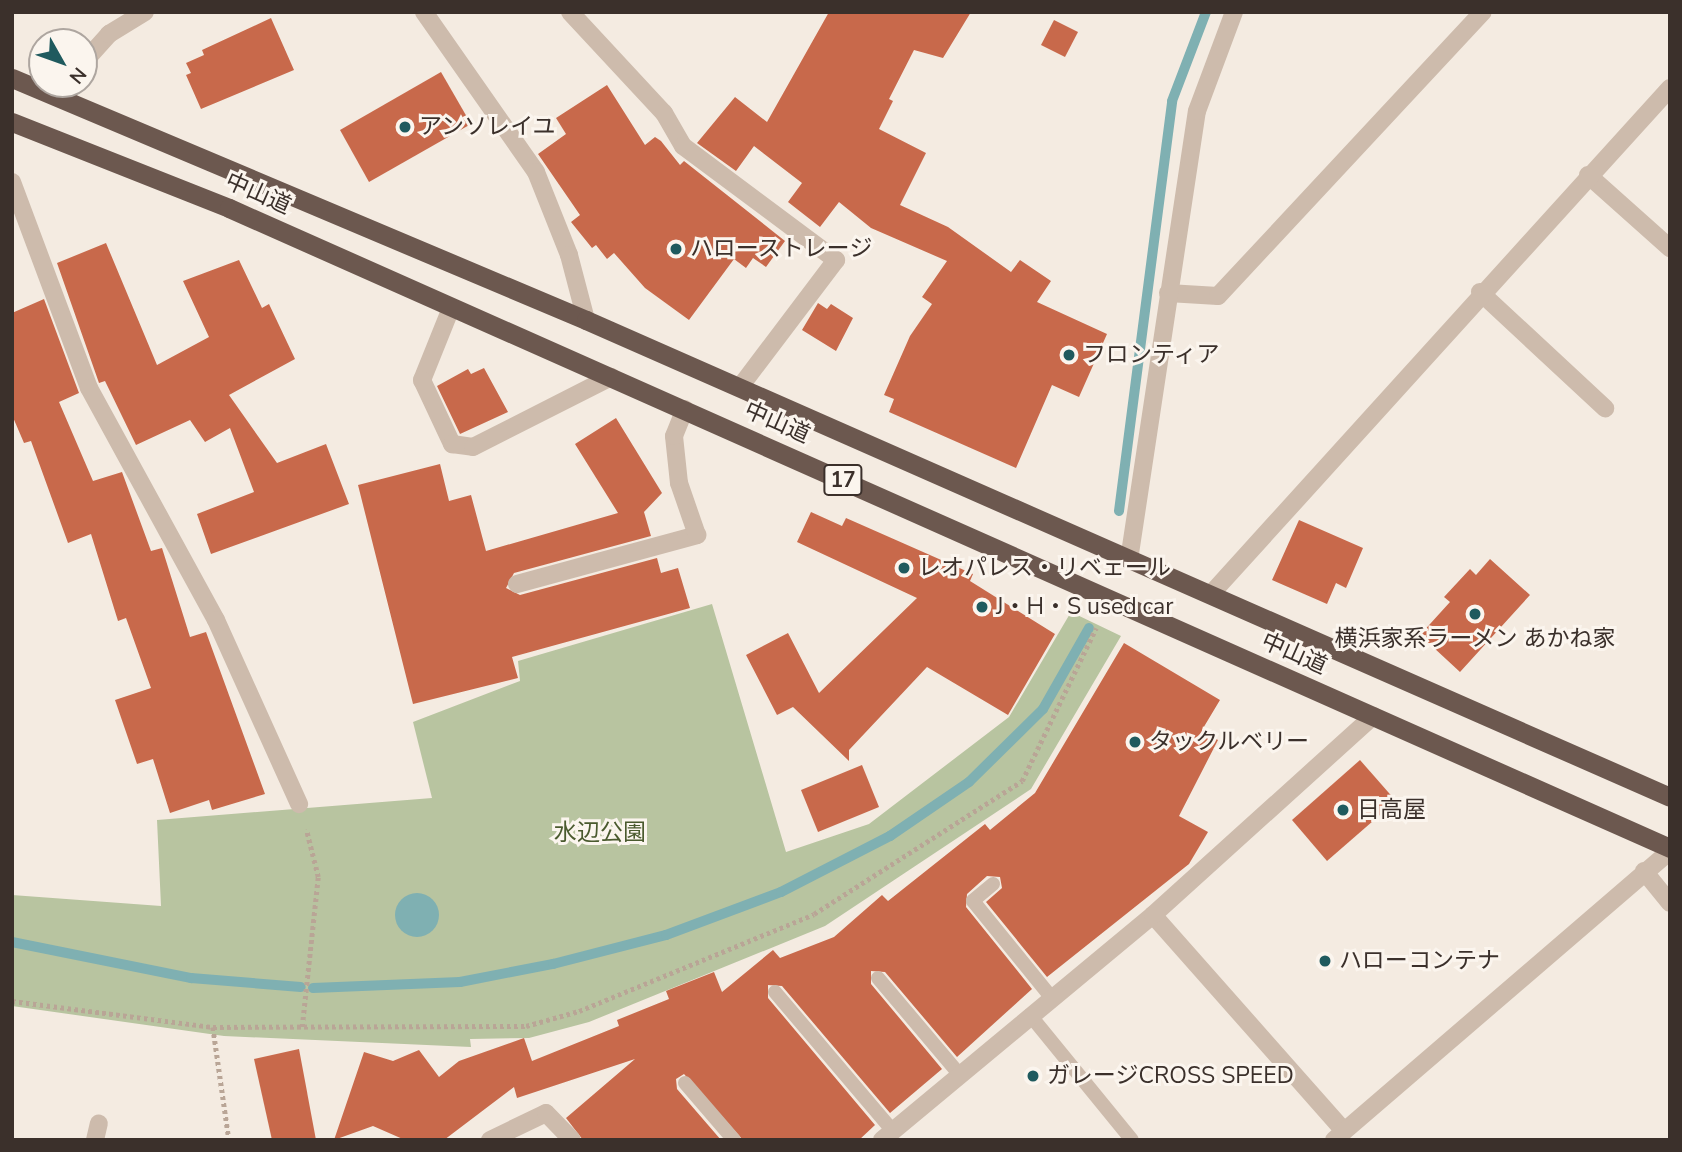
<!DOCTYPE html>
<html>
<head>
<meta charset="utf-8">
<style>
  body { margin:0 }
  #map { position:relative; width:1682px; height:1152px; overflow:hidden; background:#f4ebe1; font-family:"Nunito Sans","Noto Sans JP",sans-serif }
  div>[style] { position:absolute }
  .green>* { inset:0; background:#b8c4a0 }
  .water>* { inset:0; background:#7fb0b2 }
  .round { border-radius:50% }
  .stream>* { height:10px; margin:-5px; padding:0 5px; transform-origin:5px; border-radius:5px; background:#7fb0b2 }
  .building>* { inset:0; background:#c8694b }
  .path>* { height:4.5px; margin-top:-2.25px; transform-origin:0; background:repeating-linear-gradient(90deg,#b9a596 0 3.5px,transparent 0 7px) }
  .service>* { height:14px; margin:-7px; padding:0 7px; transform-origin:7px; border-radius:7px; background:#cdbbac }
  .minor>* { height:18px; margin:-9px; padding:0 9px; transform-origin:9px; border-radius:9px; background:#cdbbac }
  .trunk>* { height:19px; margin:-9.5px; padding:0 9.5px; transform-origin:9.5px; border-radius:9.5px; background:#6c584f }
  .dots>* { width:19px; height:19px; translate:-50% -50%; box-sizing:border-box; border:4px solid #fbf5ee; border-radius:50% }
  span { translate:-50% -50%; white-space:nowrap; text-align:center; line-height:1.15; -webkit-text-stroke:6px #fbf5ee; paint-order:stroke }
  .shield-label span { padding:2px 5px; background:#fbf5ee; border:2px solid; border-radius:5px; -webkit-text-stroke-width:0 }
  .shield-label { font-size:21px; color:#3b302b; font-weight:700 }
  .poi-label { font-size:23px; color:#3b302b }
  .left { translate:0 -50%; text-align:left }
  .street-label { font-size:23px; color:#3b302b }
  .park-label { font-size:23px; color:#4a5a2e }
  .frame { position:absolute; inset:0; border:14px solid #3b302b; pointer-events:none }
  .north { position:absolute; left:28px; top:28px; width:70px; height:70px; box-sizing:border-box; background:#fbf5ee; border:2px solid #aea6a0; border-radius:50%; rotate:130deg; font-size:19px; font-weight:700; line-height:28px; text-align:center; color:#3b302b }
  .north::after { content:''; display:block; margin:auto; width:24px; height:32px; background:#1f5a5e; clip-path:polygon(50% 0,100% 100%,50% 72%,0 100%) }
</style>
</head>
<body>
<div id="map">
  <div class="green">
    <div style="clip-path:polygon(712px 604px,786px 852px,869px 824px,1009px 717px,1071px 612px,1121px 636px,1031px 789px,825px 926px,589px 1022px,529px 1038px,470px 1039px,471px 1047px,224px 1036px,12px 1006px,12px 895px,161px 906px,157px 820px,432px 798px,413px 722px,520px 681px,518px 661px)"></div>
  </div>
  <div class="water">
    <div class="round" style="left:395px;top:893px;width:44px;height:44px"></div>
  </div>
  <div class="stream">
    <div style="left:1119px;top:511px;width:413px;rotate:-82.6deg"></div>
    <div style="left:1172px;top:101px;width:95px;rotate:-69.1deg"></div>
    <div style="left:12px;top:942px;width:183px;rotate:11.4deg"></div>
    <div style="left:191px;top:978px;width:110px;rotate:4.7deg"></div>
    <div style="left:313px;top:988px;width:147px;rotate:-2.3deg"></div>
    <div style="left:460px;top:982px;width:95px;rotate:-11deg"></div>
    <div style="left:553px;top:964px;width:117px;rotate:-14.4deg"></div>
    <div style="left:666px;top:935px;width:123px;rotate:-20.5deg"></div>
    <div style="left:781px;top:892px;width:123px;rotate:-27.2deg"></div>
    <div style="left:890px;top:836px;width:96px;rotate:-34.4deg"></div>
    <div style="left:969px;top:782px;width:104px;rotate:-44.6deg"></div>
    <div style="left:1043px;top:709px;width:93px;rotate:-60.4deg"></div>
  </div>
  <div class="building">
    <div style="clip-path:polygon(829px 12px,971px 12px,943px 58px,914px 50px,889px 99px,893px 101px,879px 129px,926px 153px,900px 205px,948px 227px,1011px 272px,1020px 260px,1051px 281px,1037px 302px,1107px 334px,1079px 397px,1052px 385px,1016px 468px,889px 412px,894px 399px,884px 395px,910px 336px,932px 304px,922px 297px,947px 261px,871px 228px,839px 202px,820px 227px,788px 202px,802px 183px,754px 146px,736px 171px,697px 143px,735px 97px,767px 122px)"></div>
    <div style="clip-path:polygon(271px 18px,294px 70px,201px 109px,186px 75px,191px 73px,186px 63px,204px 55px,202px 50px)"></div>
    <div style="clip-path:polygon(1054px 20px,1078px 32px,1065px 57px,1041px 45px)"></div>
    <div style="clip-path:polygon(441px 72px,471px 124px,369px 182px,340px 130px)"></div>
    <div style="clip-path:polygon(607px 85px,645px 145px,655px 137px,661px 141px,680px 165px,684px 161px,785px 241px,766px 267px,753px 258px,746px 268px,734px 259px,689px 320px,645px 288px,614px 253px,607px 259px,596px 245px,592px 248px,571px 222px,580px 215px,538px 154px,566px 134px,556px 118px)"></div>
    <div style="clip-path:polygon(106px 243px,157px 365px,209px 337px,183px 281px,239px 260px,262px 308px,269px 304px,295px 359px,229px 395px,277px 463px,326px 444px,349px 504px,211px 554px,197px 514px,254px 492px,230px 428px,205px 442px,190px 420px,136px 445px,105px 381px,99px 383px,57px 263px)"></div>
    <div style="clip-path:polygon(44px 299px,79px 393px,59px 402px,93px 481px,122px 472px,151px 551px,162px 548px,190px 637px,206px 632px,265px 794px,212px 810px,209px 800px,170px 813px,153px 759px,137px 764px,115px 700px,151px 688px,126px 618px,118px 621px,91px 534px,68px 543px,31px 441px,24px 443px,12px 415px,12px 313px)"></div>
    <div style="clip-path:polygon(818px 303px,827px 309px,831px 304px,853px 318px,836px 351px,802px 330px)"></div>
    <div style="clip-path:polygon(484px 368px,508px 412px,460px 434px,437px 386px,468px 369px,471px 374px)"></div>
    <div style="clip-path:polygon(616px 418px,662px 493px,644px 512px,651px 536px,514px 573px,506px 588px,520px 595px,657px 558px,661px 573px,678px 568px,690px 608px,512px 657px,518px 678px,413px 704px,358px 485px,440px 464px,449px 501px,471px 495px,486px 551px,618px 513px,575px 444px)"></div>
    <div style="clip-path:polygon(811px 512px,842px 526px,846px 518px,973px 574px,970px 581px,1055px 634px,1008px 715px,927px 667px,849px 750px,849px 761px,793px 707px,777px 715px,746px 655px,788px 633px,819px 693px,917px 598px,797px 542px)"></div>
    <div style="clip-path:polygon(1299px 520px,1363px 548px,1346px 588px,1336px 583px,1327px 604px,1272px 580px)"></div>
    <div style="clip-path:polygon(1490px 559px,1530px 595px,1460px 672px,1420px 635px,1450px 602px,1444px 597px,1470px 569px,1476px 575px)"></div>
    <div style="clip-path:polygon(1124px 643px,1220px 700px,1202px 730px,1218px 740px,1179px 816px,1208px 832px,1189px 864px,1047px 977px,986px 902px,1002px 888px,1000px 877px,987px 876px,967px 894px,966px 907px,1032px 989px,957px 1057px,885px 972px,871px 971px,871px 984px,942px 1069px,890px 1113px,782px 986px,768px 985px,768px 998px,875px 1125px,859px 1140px,743px 1140px,684px 1074px,676px 1079px,677px 1089px,721px 1140px,583px 1140px,566px 1118px,635px 1059px,517px 1098px,514px 1087px,444px 1140px,405px 1140px,373px 1126px,334px 1140px,364px 1052px,393px 1061px,419px 1050px,439px 1077px,459px 1061px,524px 1038px,532px 1061px,619px 1026px,617px 1020px,669px 999px,666px 991px,714px 972px,722px 992px,773px 950px,780px 958px,834px 937px,882px 895px,888px 901px,985px 824px,990px 830px,1035px 793px)"></div>
    <div style="clip-path:polygon(1360px 760px,1396px 801px,1327px 861px,1292px 820px)"></div>
    <div style="clip-path:polygon(862px 765px,879px 807px,818px 832px,801px 790px)"></div>
    <div style="clip-path:polygon(299px 1049px,316px 1140px,272px 1140px,254px 1059px)"></div>
  </div>
  <div class="path">
    <div style="left:12px;top:1001px;width:203px;rotate:7.4deg"></div>
    <div style="left:213px;top:1027px;width:313px;rotate:-0.2deg"></div>
    <div style="left:526px;top:1026px;width:55px;rotate:-15.8deg"></div>
    <div style="left:579px;top:1011px;width:254px;rotate:-22.4deg"></div>
    <div style="left:814px;top:914px;width:247px;rotate:-32.6deg"></div>
    <div style="left:1022px;top:781px;width:170px;rotate:-64.2deg"></div>
    <div style="left:213px;top:1027px;width:114px;rotate:81.9deg"></div>
    <div style="left:302px;top:1027px;width:151px;rotate:-83.9deg"></div>
    <div style="left:318px;top:877px;width:49px;rotate:-104deg"></div>
  </div>
  <div class="service">
    <div style="left:993px;top:884px;width:26px;rotate:140deg"></div>
    <div style="left:973px;top:901px;width:124px;rotate:50.9deg"></div>
    <div style="left:878px;top:978px;width:127px;rotate:49.8deg"></div>
    <div style="left:775px;top:992px;width:182px;rotate:49.7deg"></div>
    <div style="left:1030px;top:1015px;width:161px;rotate:50.8deg"></div>
    <div style="left:685px;top:1083px;width:75px;rotate:49.3deg"></div>
  </div>
  <div class="minor">
    <div style="left:424px;top:12px;width:195px;rotate:55deg"></div>
    <div style="left:536px;top:172px;width:89px;rotate:68.3deg"></div>
    <div style="left:569px;top:255px;width:67px;rotate:75.3deg"></div>
    <div style="left:570px;top:12px;width:138px;rotate:47.1deg"></div>
    <div style="left:664px;top:113px;width:38px;rotate:60deg"></div>
    <div style="left:683px;top:146px;width:191px;rotate:36.7deg"></div>
    <div style="left:836px;top:260px;width:159px;rotate:127.1deg"></div>
    <div style="left:84px;top:62px;width:38px;rotate:-48deg"></div>
    <div style="left:109px;top:34px;width:42px;rotate:-31.4deg"></div>
    <div style="left:66px;top:98px;width:16px;rotate:-63deg"></div>
    <div style="left:1588px;top:175px;width:110px;rotate:41.7deg"></div>
    <div style="left:12px;top:182px;width:220px;rotate:69.5deg"></div>
    <div style="left:89px;top:388px;width:264px;rotate:61.3deg"></div>
    <div style="left:216px;top:620px;width:202px;rotate:65.7deg"></div>
    <div style="left:1480px;top:292px;width:171px;rotate:42.9deg"></div>
    <div style="left:1168px;top:293px;width:50px;rotate:3.4deg"></div>
    <div style="left:1218px;top:296px;width:388px;rotate:-47deg"></div>
    <div style="left:451px;top:308px;width:78px;rotate:111.9deg"></div>
    <div style="left:422px;top:380px;width:71px;rotate:64.9deg"></div>
    <div style="left:452px;top:444px;width:21px;rotate:8deg"></div>
    <div style="left:473px;top:447px;width:155px;rotate:-26.9deg"></div>
    <div style="left:1129px;top:560px;width:454px;rotate:-81.4deg"></div>
    <div style="left:1197px;top:111px;width:106px;rotate:-69.5deg"></div>
    <div style="left:517px;top:584px;width:187px;rotate:-15.2deg"></div>
    <div style="left:697px;top:535px;width:55px;rotate:-109.1deg"></div>
    <div style="left:679px;top:483px;width:47px;rotate:-96.1deg"></div>
    <div style="left:674px;top:436px;width:29px;rotate:-68deg"></div>
    <div style="left:1211px;top:594px;width:683px;rotate:-47.79deg"></div>
    <div style="left:1644px;top:871px;width:41px;rotate:50.9deg"></div>
    <div style="left:1153px;top:915px;width:288px;rotate:48.5deg"></div>
    <div style="left:95px;top:1140px;width:17px;rotate:-77deg"></div>
    <div style="left:490px;top:1140px;width:62px;rotate:-25.7deg"></div>
    <div style="left:546px;top:1113px;width:37px;rotate:46deg"></div>
    <div style="left:882px;top:1140px;width:352px;rotate:-39.7deg"></div>
    <div style="left:1153px;top:915px;width:297px;rotate:-42.1deg"></div>
    <div style="left:1334px;top:1140px;width:443px;rotate:-40.7deg"></div>
  </div>
  <div class="trunk">
    <div style="left:12px;top:78px;width:623px;rotate:22.86deg"></div>
    <div style="left:586px;top:320px;width:1184px;rotate:23.75deg"></div>
    <div style="left:12px;top:122px;width:233px;rotate:21.6deg"></div>
    <div style="left:229px;top:208px;width:1577px;rotate:23.95deg"></div>
  </div>
  <div class="dots">
    <div style="left:405px;top:127px;background:#1f5a5e"></div>
    <div style="left:676px;top:249px;background:#1f5a5e"></div>
    <div style="left:1069px;top:355px;background:#1f5a5e"></div>
    <div style="left:904px;top:568px;background:#1f5a5e"></div>
    <div style="left:982px;top:607px;background:#1f5a5e"></div>
    <div style="left:1475px;top:614px;background:#1f5a5e"></div>
    <div style="left:1135px;top:742px;background:#1f5a5e"></div>
    <div style="left:1343px;top:810px;background:#1f5a5e"></div>
    <div style="left:1325px;top:961px;background:#1f5a5e"></div>
    <div style="left:1033px;top:1076px;background:#1f5a5e"></div>
  </div>
  <div class="shield-label">
    <span style="left:843px;top:480px">17</span>
  </div>
  <div class="poi-label">
    <span class="left" style="left:419px;top:127px">アンソレイユ</span>
    <span class="left" style="left:690px;top:249px">ハローストレージ</span>
    <span class="left" style="left:1083px;top:355px">フロンティア</span>
    <span class="left" style="left:918px;top:568px">レオパレス・リベェール</span>
    <span class="left" style="left:996px;top:607px">J・H・S used car</span>
    <span style="left:1475px;top:639px">横浜家系ラーメン あかね家</span>
    <span class="left" style="left:1149px;top:742px">タックルベリー</span>
    <span class="left" style="left:1357px;top:810px">日高屋</span>
    <span class="left" style="left:1339px;top:961px">ハローコンテナ</span>
    <span class="left" style="left:1047px;top:1076px">ガレージCROSS SPEED</span>
  </div>
  <div class="street-label">
    <span style="left:258px;top:194px;rotate:24deg">中山道</span>
    <span style="left:777px;top:423px;rotate:24deg">中山道</span>
    <span style="left:1294px;top:654px;rotate:24deg">中山道</span>
  </div>
  <div class="park-label">
    <span style="left:600px;top:833px">水辺公園</span>
  </div>
  <div class="frame"></div>
  <div class="north">N</div>
</div>
</body>
</html>
